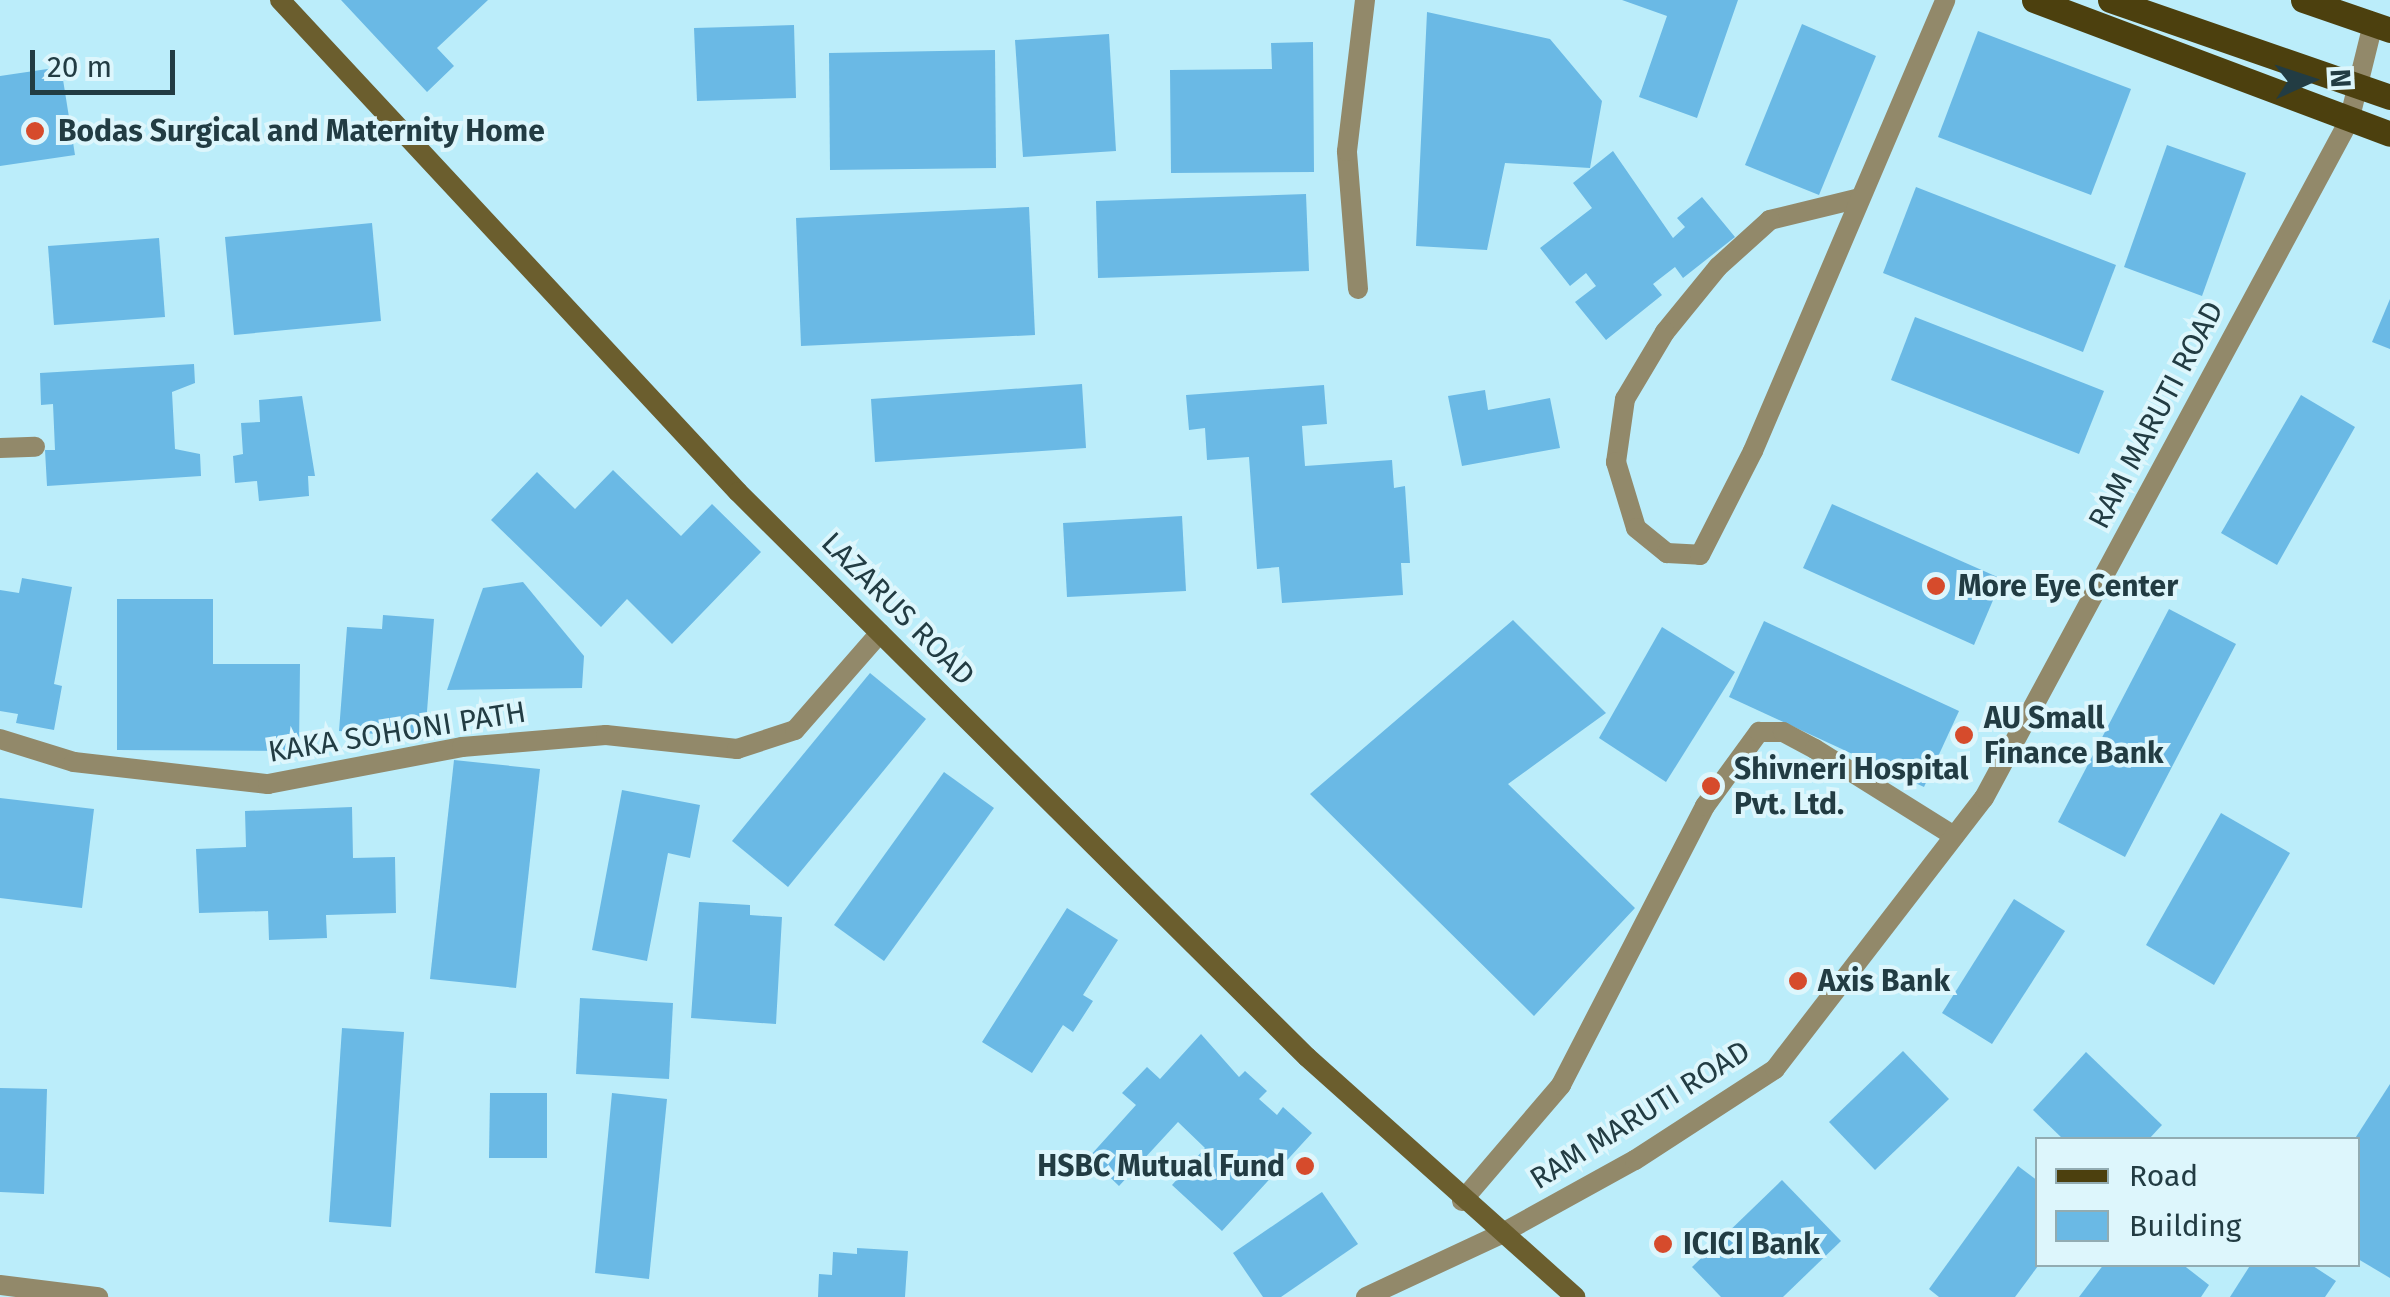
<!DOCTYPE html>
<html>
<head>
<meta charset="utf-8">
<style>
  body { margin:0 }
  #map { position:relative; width:2390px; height:1297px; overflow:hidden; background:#bbedfa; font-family:"Fira Sans",sans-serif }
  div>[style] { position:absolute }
  .building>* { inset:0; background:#6ab9e5 }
  .minor>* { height:20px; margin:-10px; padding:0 10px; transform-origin:10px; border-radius:10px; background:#92896a }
  .tertiary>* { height:20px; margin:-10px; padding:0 10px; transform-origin:10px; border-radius:10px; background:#92896a }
  .secondary>* { height:20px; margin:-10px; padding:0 10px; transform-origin:10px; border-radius:10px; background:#6b5e2e }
  .primary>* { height:25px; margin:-12.5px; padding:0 12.5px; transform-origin:12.5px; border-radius:12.5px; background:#4c400e }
  .primary-bridge>* { height:25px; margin:-12.5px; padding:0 12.5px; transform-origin:12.5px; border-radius:12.5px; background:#4c400e }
  .dots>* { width:28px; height:28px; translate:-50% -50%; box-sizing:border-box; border:5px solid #ddf6fc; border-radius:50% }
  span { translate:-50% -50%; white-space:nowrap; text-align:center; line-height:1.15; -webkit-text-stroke:8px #ddf6fc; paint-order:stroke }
  .poi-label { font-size:30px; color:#223c43; font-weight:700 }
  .left { translate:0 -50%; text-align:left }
  .right { translate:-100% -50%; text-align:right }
  .street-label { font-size:30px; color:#223c43 }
  .legend { position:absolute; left:2035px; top:1137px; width:325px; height:130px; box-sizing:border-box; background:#ddf6fc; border:2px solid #92acb2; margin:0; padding:12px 18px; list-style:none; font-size:30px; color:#223c43 }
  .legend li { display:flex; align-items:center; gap:20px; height:50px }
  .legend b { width:50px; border:2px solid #92acb2 }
  .north { position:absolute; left:2260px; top:30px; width:100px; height:100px; -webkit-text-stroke:8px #ddf6fc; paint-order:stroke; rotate:87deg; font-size:28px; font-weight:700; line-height:40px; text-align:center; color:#223c43 }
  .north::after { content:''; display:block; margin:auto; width:35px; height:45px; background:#223c43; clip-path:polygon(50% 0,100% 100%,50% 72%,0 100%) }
  .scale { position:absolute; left:30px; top:50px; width:145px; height:45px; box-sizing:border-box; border:5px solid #223c43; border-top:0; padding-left:12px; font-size:30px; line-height:35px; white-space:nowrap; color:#223c43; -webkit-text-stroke:8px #ddf6fc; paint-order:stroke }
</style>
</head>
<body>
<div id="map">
  <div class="building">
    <div style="clip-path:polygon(341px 0,488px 0,437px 48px,454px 66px,427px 92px)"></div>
    <div style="clip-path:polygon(1738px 0,1697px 118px,1639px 97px,1667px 16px,1622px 0)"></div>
    <div style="clip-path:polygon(1427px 12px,1550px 39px,1602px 101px,1590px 168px,1505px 163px,1487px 250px,1416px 246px)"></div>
    <div style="clip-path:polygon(1802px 24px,1876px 56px,1819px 195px,1745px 165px)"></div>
    <div style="clip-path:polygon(794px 25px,796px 98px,697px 101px,694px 28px)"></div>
    <div style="clip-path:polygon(1978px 31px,2131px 89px,2091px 195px,1938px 137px)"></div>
    <div style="clip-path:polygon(1109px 34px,1116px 151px,1023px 157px,1015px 40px)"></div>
    <div style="clip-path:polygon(1313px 42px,1314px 172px,1171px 173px,1170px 70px,1272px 69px,1271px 43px)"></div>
    <div style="clip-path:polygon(995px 50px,996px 168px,830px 170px,829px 53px)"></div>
    <div style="clip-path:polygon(61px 67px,75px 155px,0 166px,0 76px)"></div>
    <div style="clip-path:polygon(2167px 145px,2246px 173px,2202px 296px,2124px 267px)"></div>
    <div style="clip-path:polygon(1613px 151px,1673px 238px,1685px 227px,1677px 218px,1702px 197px,1735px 237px,1683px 278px,1675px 267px,1653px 284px,1662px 295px,1606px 340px,1575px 302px,1596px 286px,1586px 273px,1570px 286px,1540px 248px,1592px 208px,1573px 183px)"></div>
    <div style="clip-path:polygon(1916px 187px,2116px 265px,2083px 352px,1883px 273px)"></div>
    <div style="clip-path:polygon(1306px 194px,1309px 271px,1098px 278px,1096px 201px)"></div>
    <div style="clip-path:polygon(1029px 207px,1035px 335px,801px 346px,796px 218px)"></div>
    <div style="clip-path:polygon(372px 223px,381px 321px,234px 335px,225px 237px)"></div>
    <div style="clip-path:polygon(159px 238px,165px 317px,54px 325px,48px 246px)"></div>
    <div style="clip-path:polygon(2390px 299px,2390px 349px,2372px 342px)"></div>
    <div style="clip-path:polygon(1915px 317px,2104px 391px,2079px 454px,1891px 380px)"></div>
    <div style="clip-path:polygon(194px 364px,195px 383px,172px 392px,175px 449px,200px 454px,201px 476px,47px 486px,45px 450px,55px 450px,53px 404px,41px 405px,40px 373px)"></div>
    <div style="clip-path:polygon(1082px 384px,1086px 448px,875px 462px,871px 399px)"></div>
    <div style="clip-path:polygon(1324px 385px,1327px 424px,1302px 426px,1305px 466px,1392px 460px,1394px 488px,1405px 486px,1410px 563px,1401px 563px,1403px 595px,1282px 603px,1279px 567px,1257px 569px,1249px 457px,1207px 460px,1205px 428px,1189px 430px,1186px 395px)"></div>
    <div style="clip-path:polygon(1485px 390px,1488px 410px,1550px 398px,1560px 448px,1462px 466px,1448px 396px)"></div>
    <div style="clip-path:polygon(2301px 395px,2355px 427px,2277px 565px,2221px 533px)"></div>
    <div style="clip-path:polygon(302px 396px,315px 476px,308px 476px,309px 496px,259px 501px,257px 481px,235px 483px,233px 456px,243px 454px,241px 423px,260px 422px,259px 400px)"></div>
    <div style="clip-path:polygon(613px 470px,681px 536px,712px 504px,761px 552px,672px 644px,627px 599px,601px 627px,491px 520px,537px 472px,575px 509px)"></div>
    <div style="clip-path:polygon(1832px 504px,2002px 579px,1974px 645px,1803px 568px)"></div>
    <div style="clip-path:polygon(1182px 516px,1186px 591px,1067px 597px,1063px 523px)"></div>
    <div style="clip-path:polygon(22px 578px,72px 587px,54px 684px,62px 686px,54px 730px,16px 723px,18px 714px,0 711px,0 590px,19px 593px)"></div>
    <div style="clip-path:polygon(523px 582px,584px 656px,582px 688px,447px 690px,483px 588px)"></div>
    <div style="clip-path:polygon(117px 599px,213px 599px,213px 664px,300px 664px,299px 751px,117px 750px)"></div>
    <div style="clip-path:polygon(2169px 609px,2236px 644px,2125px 857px,2058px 822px)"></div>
    <div style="clip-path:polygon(383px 615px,434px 619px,425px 738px,339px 731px,347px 627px,382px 629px)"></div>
    <div style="clip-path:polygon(1513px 620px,1606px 713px,1508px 784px,1635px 908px,1534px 1016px,1310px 794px)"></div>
    <div style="clip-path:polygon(1764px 621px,1959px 711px,1924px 787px,1729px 697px)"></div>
    <div style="clip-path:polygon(1662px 627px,1735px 672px,1666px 782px,1599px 738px)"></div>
    <div style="clip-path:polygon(870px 673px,926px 719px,788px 887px,732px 841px)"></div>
    <div style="clip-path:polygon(454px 760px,540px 769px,516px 988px,430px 979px)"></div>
    <div style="clip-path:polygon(944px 772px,994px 808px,884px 961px,834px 925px)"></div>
    <div style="clip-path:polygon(622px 790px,700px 805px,690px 858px,668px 853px,647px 961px,592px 950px)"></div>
    <div style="clip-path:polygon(0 798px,94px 809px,82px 908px,0 898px)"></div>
    <div style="clip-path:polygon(352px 807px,353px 858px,395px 857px,396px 913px,326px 915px,327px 938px,269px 940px,268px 911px,199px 913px,196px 849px,246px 847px,245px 811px)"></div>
    <div style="clip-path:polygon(2221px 813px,2290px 853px,2214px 985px,2146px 945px)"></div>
    <div style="clip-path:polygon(2014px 899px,2065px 931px,1992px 1044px,1942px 1013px)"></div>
    <div style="clip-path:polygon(699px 902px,750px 905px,750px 915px,782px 917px,776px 1024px,691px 1018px)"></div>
    <div style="clip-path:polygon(1067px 908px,1118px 940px,1083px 995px,1093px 1001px,1073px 1032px,1063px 1025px,1032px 1073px,982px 1042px)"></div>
    <div style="clip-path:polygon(580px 998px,673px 1003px,669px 1079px,576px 1074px)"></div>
    <div style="clip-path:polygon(342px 1028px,404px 1032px,391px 1227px,329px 1222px)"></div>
    <div style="clip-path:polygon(1201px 1034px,1239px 1077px,1245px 1071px,1267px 1091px,1259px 1099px,1277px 1115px,1283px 1107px,1312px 1133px,1222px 1231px,1172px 1185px,1205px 1148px,1178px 1122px,1119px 1186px,1089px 1157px,1136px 1105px,1122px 1093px,1147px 1067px,1160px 1079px)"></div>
    <div style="clip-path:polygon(1903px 1051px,1949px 1099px,1875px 1170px,1829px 1122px)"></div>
    <div style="clip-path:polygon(2086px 1052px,2162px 1125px,2148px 1140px,2064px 1140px,2033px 1110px)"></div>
    <div style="clip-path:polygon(2390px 1084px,2390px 1278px,2358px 1259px,2354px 1140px)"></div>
    <div style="clip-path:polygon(0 1088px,47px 1089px,44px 1194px,0 1192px)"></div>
    <div style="clip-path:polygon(490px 1093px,547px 1093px,547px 1158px,489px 1158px)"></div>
    <div style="clip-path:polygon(612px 1093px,667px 1099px,649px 1279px,595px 1273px)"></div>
    <div style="clip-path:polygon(2018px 1166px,2038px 1181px,2038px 1266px,2015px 1297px,1939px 1297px,1929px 1289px)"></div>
    <div style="clip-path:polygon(1782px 1180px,1841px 1241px,1783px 1297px,1721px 1297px,1692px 1267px)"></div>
    <div style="clip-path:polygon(1322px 1192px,1358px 1244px,1281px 1297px,1263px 1297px,1233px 1253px)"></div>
    <div style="clip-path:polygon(857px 1248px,908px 1251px,905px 1297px,818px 1297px,819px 1274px,832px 1275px,833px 1252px,857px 1254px)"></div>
    <div style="clip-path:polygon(2104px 1264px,2182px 1264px,2209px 1285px,2201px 1297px,2079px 1297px)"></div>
    <div style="clip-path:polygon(2251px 1264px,2310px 1264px,2336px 1281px,2325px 1297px,2230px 1297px)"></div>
  </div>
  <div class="minor">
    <div style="left:1860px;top:198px;width:93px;rotate:166.3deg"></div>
    <div style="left:1770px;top:220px;width:70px;rotate:137.9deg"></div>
    <div style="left:1718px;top:267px;width:84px;rotate:129.2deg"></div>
    <div style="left:1665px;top:332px;width:78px;rotate:120.8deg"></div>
    <div style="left:1625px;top:399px;width:64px;rotate:98.1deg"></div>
    <div style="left:1616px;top:462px;width:69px;rotate:73.1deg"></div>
    <div style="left:1636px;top:528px;width:40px;rotate:39deg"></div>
    <div style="left:1667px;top:553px;width:33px;rotate:3deg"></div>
    <div style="left:1700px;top:555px;width:117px;rotate:-63deg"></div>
    <div style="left:1753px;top:451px;width:490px;rotate:-66.9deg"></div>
    <div style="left:1358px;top:289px;width:138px;rotate:-94.6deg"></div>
    <div style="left:1347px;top:151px;width:152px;rotate:-83.2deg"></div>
    <div style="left:0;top:448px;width:35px;rotate:-2deg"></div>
    <div style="left:0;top:739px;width:77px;rotate:17.3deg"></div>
    <div style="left:74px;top:762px;width:195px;rotate:6.5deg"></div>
    <div style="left:268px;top:784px;width:197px;rotate:-10.8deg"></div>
    <div style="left:462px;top:747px;width:144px;rotate:-4.8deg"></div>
    <div style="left:606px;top:735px;width:132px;rotate:6.1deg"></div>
    <div style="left:737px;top:749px;width:61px;rotate:-18.1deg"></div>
    <div style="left:795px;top:730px;width:129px;rotate:-48.8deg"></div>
    <div style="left:1462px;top:1201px;width:153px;rotate:-49.5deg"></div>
    <div style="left:1561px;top:1085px;width:314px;rotate:-62.7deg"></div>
    <div style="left:1705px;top:806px;width:92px;rotate:-53.9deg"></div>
    <div style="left:1759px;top:732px;width:24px"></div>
    <div style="left:1783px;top:732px;width:36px;rotate:28deg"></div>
    <div style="left:1815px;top:749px;width:164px;rotate:32deg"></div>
  </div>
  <div class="tertiary">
    <div style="left:0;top:1285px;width:99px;rotate:7deg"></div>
    <div style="left:1366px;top:1297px;width:147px;rotate:-25deg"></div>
    <div style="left:1499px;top:1235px;width:155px;rotate:-28.9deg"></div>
    <div style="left:1635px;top:1160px;width:167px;rotate:-33deg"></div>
    <div style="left:1775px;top:1069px;width:342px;rotate:-52.4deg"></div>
    <div style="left:1984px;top:798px;width:769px;rotate:-61.67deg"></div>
    <div style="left:2349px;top:121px;width:100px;rotate:-76.1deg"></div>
  </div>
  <div class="secondary">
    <div style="left:280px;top:0;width:672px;rotate:47.05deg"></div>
    <div style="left:738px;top:492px;width:802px;rotate:44.8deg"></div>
    <div style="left:1307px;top:1057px;width:360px;rotate:41.8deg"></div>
  </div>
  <div class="primary">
    <div style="left:2034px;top:0;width:380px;rotate:20.6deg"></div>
    <div style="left:2303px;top:0;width:92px;rotate:19deg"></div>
  </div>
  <div class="primary-bridge">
    <div style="left:2110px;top:0;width:296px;rotate:19.1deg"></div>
  </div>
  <div class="dots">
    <div style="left:35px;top:131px;background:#d64b2c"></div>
    <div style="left:1936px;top:586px;background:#d64b2c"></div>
    <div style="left:1964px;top:735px;background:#d64b2c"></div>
    <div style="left:1711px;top:786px;background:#d64b2c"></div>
    <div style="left:1798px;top:981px;background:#d64b2c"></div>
    <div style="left:1305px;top:1166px;background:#d64b2c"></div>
    <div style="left:1663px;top:1244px;background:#d64b2c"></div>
  </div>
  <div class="poi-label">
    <span class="left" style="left:58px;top:131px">Bodas Surgical and Maternity Home</span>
    <span class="left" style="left:1958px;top:586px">More Eye Center</span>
    <span class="left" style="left:1984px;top:735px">AU Small<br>Finance Bank</span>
    <span class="left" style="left:1734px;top:786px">Shivneri Hospital<br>Pvt. Ltd.</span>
    <span class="left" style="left:1818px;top:981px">Axis Bank</span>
    <span class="right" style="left:1285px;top:1166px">HSBC Mutual Fund</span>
    <span class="left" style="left:1683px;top:1244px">ICICI Bank</span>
  </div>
  <div class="street-label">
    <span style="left:2156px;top:415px;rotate:-62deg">RAM MARUTI ROAD</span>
    <span style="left:898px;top:609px;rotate:45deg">LAZARUS ROAD</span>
    <span style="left:397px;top:732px;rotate:-9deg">KAKA SOHONI PATH</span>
    <span style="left:1640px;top:1115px;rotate:-32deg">RAM MARUTI ROAD</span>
  </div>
  <ul class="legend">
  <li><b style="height:12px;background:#4c400e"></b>Road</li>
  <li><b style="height:28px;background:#6ab9e5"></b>Building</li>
  </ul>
  <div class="north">N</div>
  <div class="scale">20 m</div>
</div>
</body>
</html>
